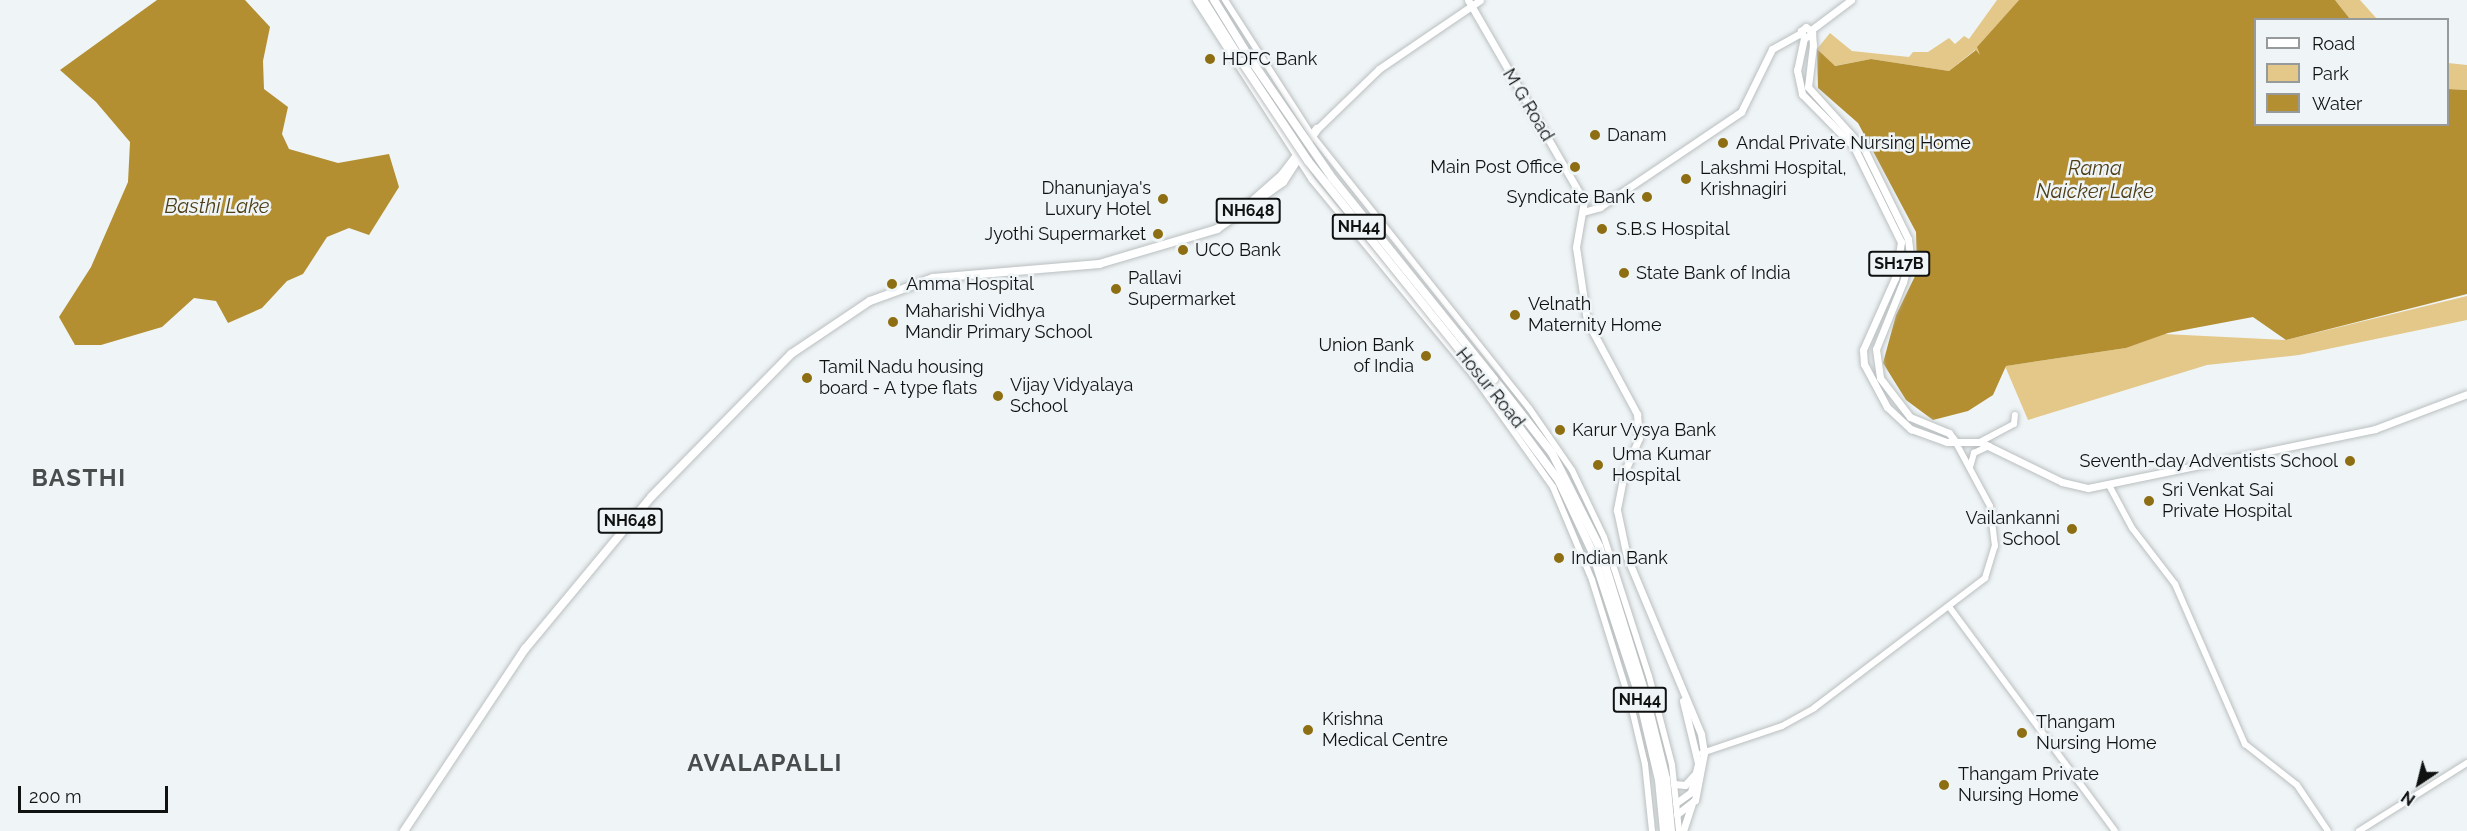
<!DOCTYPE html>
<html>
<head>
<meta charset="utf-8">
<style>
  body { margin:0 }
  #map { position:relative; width:2467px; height:831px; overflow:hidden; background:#eff4f6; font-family:Raleway,sans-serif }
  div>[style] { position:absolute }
  .green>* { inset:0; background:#e3c889 }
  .water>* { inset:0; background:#b38f32 }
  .roads { filter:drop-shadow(0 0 2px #babfc0) drop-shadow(0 0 2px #babfc0) }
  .secondary>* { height:6px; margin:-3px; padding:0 3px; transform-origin:3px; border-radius:3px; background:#fff }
  .primary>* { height:7px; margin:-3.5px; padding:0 3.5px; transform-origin:3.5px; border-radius:3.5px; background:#fff }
  .highway>* { height:8px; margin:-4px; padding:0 4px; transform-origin:4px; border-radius:4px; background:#fff }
  .bridges { filter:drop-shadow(0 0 2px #babfc0) drop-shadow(0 0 2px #babfc0) }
  .highway-bridge>* { height:8px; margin:-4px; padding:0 4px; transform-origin:4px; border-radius:4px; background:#fff }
  .dots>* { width:16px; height:16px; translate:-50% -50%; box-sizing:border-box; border:3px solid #eff4f6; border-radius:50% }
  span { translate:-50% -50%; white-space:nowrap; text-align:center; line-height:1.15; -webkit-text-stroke:5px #eff4f6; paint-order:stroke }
  .shield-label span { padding:2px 4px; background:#eff4f6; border:2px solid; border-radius:4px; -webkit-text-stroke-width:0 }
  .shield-label { font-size:16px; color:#101212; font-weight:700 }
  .poi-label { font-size:18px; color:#101212 }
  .left { translate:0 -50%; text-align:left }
  .right { translate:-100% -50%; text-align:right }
  .street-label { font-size:18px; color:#101212 }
  .water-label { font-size:20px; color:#4e3f18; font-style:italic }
  .district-label { font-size:24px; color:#484c4d; font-weight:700; letter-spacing:1.5px }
  .legend { position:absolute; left:2254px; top:18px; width:195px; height:108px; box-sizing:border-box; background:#eff4f6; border:2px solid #969a9b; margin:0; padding:8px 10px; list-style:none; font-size:18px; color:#101212 }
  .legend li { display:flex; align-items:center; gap:12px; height:30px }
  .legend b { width:30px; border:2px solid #969a9b }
  .north { position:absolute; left:2389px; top:753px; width:60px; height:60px; -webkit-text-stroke:4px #eff4f6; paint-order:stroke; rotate:215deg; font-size:16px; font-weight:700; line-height:24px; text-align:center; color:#101212 }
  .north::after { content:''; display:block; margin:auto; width:21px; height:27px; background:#101212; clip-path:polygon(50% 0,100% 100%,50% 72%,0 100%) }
  .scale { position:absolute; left:18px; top:786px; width:150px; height:27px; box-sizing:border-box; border:3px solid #101212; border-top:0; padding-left:8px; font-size:18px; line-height:21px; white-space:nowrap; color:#101212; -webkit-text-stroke:4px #eff4f6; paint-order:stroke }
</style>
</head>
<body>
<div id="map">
  <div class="green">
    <div style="clip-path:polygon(1997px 0,2019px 0,1978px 46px,1983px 51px,1980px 55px,1975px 50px,1949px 71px,1871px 59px,1834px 66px,1817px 49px,1830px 33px,1852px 51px,1909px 57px,1913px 52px,1928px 52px,1949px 38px,1955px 44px,1964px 36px,1969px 39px)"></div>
    <div style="clip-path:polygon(2335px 0,2360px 0,2377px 19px,2350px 19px)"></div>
    <div style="clip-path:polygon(2448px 63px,2467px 65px,2467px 90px,2448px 89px)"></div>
    <div style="clip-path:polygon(2467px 296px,2467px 320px,2299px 355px,2207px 365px,2028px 420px,2005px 366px,2126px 348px,2164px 334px,2286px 340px)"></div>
  </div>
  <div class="water">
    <div style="clip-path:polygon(157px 0,245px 0,270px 27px,263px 61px,264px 89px,288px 107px,282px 134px,289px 149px,338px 163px,389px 154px,399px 187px,369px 235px,349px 228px,327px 237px,303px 274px,287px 281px,262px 308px,228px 323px,216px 301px,194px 298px,162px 327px,101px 345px,75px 345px,59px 317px,91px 267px,128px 182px,130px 142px,96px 102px,60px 70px)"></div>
    <div style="clip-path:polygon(2019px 0,2335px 0,2350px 19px,2256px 20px,2256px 124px,2448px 124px,2448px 89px,2467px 90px,2467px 294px,2286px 340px,2253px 317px,2168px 333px,2126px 348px,2006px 366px,1993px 395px,1968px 411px,1933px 420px,1906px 400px,1883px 363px,1896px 315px,1917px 272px,1916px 232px,1858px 123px,1818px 88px,1817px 49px,1835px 66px,1871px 59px,1949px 71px,1976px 50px,1980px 55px,1977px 47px)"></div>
  </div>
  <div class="roads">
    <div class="secondary">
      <div style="left:1196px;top:0;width:214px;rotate:57.2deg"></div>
      <div style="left:1312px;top:180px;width:258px;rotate:50.5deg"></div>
      <div style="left:1476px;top:379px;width:133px;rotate:54.5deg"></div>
      <div style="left:1553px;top:487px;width:101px;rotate:67.2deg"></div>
      <div style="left:1592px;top:580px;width:131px;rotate:72.7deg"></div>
      <div style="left:1631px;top:705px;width:61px;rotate:76.7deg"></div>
      <div style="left:1645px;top:764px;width:67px;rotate:84deg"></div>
      <div style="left:1225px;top:0;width:159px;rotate:57.3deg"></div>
      <div style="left:1311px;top:134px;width:350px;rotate:51.5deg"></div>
      <div style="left:1529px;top:408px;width:75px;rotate:55.3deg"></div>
      <div style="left:1572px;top:470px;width:74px;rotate:64.5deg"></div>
      <div style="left:1604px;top:537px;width:146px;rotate:72.1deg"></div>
      <div style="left:1649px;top:676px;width:92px;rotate:75.5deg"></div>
      <div style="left:1672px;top:765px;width:66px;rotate:83.9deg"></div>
      <div style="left:1980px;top:442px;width:38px;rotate:-28deg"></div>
      <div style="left:2014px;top:424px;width:9px;rotate:-84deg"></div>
      <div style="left:1970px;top:467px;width:15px;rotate:-74deg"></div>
      <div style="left:1974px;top:453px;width:17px;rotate:-25deg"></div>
      <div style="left:2110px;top:487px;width:47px;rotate:61.8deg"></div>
      <div style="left:2132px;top:528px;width:71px;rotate:52.5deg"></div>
      <div style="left:2175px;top:584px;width:175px;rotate:66.4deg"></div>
      <div style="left:2245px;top:744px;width:66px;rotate:38.3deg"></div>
      <div style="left:2297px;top:785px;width:55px;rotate:56deg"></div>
      <div style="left:1950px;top:608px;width:277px;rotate:53.5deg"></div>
      <div style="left:1702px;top:753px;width:84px;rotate:-18.6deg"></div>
      <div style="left:1782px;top:726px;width:37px;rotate:-29deg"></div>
      <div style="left:1814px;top:708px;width:215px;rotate:-37.2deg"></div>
      <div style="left:1985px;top:578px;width:34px;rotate:-73deg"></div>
      <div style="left:1995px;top:546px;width:40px;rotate:-97.1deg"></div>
      <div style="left:1990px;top:506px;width:74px;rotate:-118.3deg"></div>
      <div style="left:2359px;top:831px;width:128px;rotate:-32.2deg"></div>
    </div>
    <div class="primary">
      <div style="left:1468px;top:0;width:232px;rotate:60deg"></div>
      <div style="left:1584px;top:201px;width:47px;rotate:99.9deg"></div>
      <div style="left:1576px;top:247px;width:75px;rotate:81.5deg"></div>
      <div style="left:1587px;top:321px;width:106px;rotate:61.7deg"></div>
      <div style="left:1637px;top:414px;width:24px;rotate:85deg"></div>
      <div style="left:1639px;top:438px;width:38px;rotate:113deg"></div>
      <div style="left:1624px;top:473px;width:38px;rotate:101deg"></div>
      <div style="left:1617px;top:510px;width:48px;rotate:78deg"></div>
      <div style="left:1627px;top:557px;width:192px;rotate:67.3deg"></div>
      <div style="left:1701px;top:734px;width:19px;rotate:81deg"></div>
      <div style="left:1704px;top:753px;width:48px;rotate:100.8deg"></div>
      <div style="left:1695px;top:800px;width:23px;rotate:142deg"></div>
      <div style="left:1811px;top:30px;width:50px;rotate:-36.9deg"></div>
      <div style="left:1812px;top:34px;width:9px;rotate:153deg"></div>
      <div style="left:1804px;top:38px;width:8px;rotate:-113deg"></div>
      <div style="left:1801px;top:31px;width:6px;rotate:-39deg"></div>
      <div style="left:1806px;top:27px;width:8px;rotate:40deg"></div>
      <div style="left:1812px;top:32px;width:13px;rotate:86deg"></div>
      <div style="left:1813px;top:45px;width:42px;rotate:96.8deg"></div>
      <div style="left:1808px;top:87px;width:84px;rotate:47.9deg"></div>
      <div style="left:1864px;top:149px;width:100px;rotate:63.9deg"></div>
      <div style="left:1908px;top:239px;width:17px;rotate:83deg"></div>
      <div style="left:1910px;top:256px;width:27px;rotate:105deg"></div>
      <div style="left:1903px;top:282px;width:72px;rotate:111.9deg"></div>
      <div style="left:1876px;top:349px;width:29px;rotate:82deg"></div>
      <div style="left:1880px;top:378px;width:49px;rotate:52.4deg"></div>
      <div style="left:1910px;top:417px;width:42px;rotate:22.3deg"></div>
      <div style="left:1949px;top:433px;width:10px;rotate:53deg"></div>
      <div style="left:1804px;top:38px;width:33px;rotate:102deg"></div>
      <div style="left:1797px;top:70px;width:25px;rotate:78deg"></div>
      <div style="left:1802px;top:94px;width:74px;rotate:45.5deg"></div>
      <div style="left:1854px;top:147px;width:106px;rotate:63.7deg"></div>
      <div style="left:1901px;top:242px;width:36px;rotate:99deg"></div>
      <div style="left:1895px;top:278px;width:79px;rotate:114deg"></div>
      <div style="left:1863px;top:350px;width:14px;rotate:86deg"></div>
      <div style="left:1864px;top:364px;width:49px;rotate:61.9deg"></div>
      <div style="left:1887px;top:407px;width:33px;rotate:43deg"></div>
      <div style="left:1911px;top:429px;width:38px;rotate:20deg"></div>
      <div style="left:1947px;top:442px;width:33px"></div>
      <div style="left:1980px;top:442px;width:91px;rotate:26deg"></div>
      <div style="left:2062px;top:482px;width:27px;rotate:13deg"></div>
      <div style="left:2088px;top:488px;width:293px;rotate:-11.6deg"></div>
      <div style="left:2375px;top:429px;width:98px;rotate:-20.8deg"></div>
      <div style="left:1317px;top:129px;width:86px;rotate:-44.1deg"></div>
      <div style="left:1379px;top:69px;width:122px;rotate:-34.3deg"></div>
      <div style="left:1583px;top:212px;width:18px;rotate:-16deg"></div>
      <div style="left:1600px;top:207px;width:170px;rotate:-34deg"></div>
      <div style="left:1741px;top:112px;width:70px;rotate:-63.8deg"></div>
      <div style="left:1772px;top:49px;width:33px;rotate:-29deg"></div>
      <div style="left:1674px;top:784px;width:11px;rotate:5deg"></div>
      <div style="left:1685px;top:785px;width:13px;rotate:-48deg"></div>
      <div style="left:1676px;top:803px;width:19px;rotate:-36deg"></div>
      <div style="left:1691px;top:792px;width:30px;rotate:-76deg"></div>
      <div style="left:1698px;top:763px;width:64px;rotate:-103.6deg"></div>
      <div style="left:1683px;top:831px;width:28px;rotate:-72deg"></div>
    </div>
    <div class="highway">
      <div style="left:1203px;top:0;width:73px;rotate:57.8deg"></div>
      <div style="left:1214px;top:0;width:67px;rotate:58.4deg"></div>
      <div style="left:1248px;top:205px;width:45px;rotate:-41.4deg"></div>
      <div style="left:1282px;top:175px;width:58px;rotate:-52.7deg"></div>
      <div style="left:1494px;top:379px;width:94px;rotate:51.9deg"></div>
      <div style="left:1552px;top:453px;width:104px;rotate:63.2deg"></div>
      <div style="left:1599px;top:546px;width:155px;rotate:72.7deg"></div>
      <div style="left:1645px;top:694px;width:88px;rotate:76.1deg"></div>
      <div style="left:1666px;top:779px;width:52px;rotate:84.5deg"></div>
      <div style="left:1487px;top:384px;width:121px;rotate:53.4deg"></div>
      <div style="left:1559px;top:481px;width:77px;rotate:64.8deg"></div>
      <div style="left:1592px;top:551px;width:151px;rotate:71.9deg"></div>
      <div style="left:1639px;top:695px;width:87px;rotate:76.8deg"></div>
      <div style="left:1659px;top:780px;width:51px;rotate:84.4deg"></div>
      <div style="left:404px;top:831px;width:219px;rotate:-56.4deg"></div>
      <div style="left:525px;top:649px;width:199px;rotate:-50.3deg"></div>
      <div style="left:652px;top:496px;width:199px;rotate:-45.6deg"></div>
      <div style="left:791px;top:354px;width:95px;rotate:-33.9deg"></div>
      <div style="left:870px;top:301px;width:67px;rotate:-20.1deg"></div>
      <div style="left:933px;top:278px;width:167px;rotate:-4.8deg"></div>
      <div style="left:1099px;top:264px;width:123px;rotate:-16.5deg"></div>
      <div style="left:1217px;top:229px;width:81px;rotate:-35.5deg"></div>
      <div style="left:1283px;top:182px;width:63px;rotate:-57.3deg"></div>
    </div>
  </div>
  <div class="bridges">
    <div class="highway-bridge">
      <div style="left:1249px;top:57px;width:148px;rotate:55.5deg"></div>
      <div style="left:1333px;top:179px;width:257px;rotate:51.2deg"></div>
      <div style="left:1242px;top:62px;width:119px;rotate:56.3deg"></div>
      <div style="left:1308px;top:161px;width:286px;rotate:51.2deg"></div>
    </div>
  </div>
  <div class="dots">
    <div style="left:1210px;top:59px;background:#8e6e12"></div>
    <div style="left:1595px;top:135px;background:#8e6e12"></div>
    <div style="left:1723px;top:143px;background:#8e6e12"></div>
    <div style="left:1575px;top:167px;background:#8e6e12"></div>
    <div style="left:1686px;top:179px;background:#8e6e12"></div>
    <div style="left:1647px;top:197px;background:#8e6e12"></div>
    <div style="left:1163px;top:199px;background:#8e6e12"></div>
    <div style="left:1602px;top:229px;background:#8e6e12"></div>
    <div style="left:1158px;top:234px;background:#8e6e12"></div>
    <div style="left:1183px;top:250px;background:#8e6e12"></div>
    <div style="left:1624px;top:273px;background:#8e6e12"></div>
    <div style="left:892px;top:284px;background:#8e6e12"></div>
    <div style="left:1116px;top:289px;background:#8e6e12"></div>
    <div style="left:1515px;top:315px;background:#8e6e12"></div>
    <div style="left:893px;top:322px;background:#8e6e12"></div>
    <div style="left:1426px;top:356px;background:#8e6e12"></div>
    <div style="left:807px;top:378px;background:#8e6e12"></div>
    <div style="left:998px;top:396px;background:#8e6e12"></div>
    <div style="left:1560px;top:430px;background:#8e6e12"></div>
    <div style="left:2350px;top:461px;background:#8e6e12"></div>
    <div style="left:1598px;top:465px;background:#8e6e12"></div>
    <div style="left:2149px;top:501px;background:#8e6e12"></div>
    <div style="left:2072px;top:529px;background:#8e6e12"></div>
    <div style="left:1559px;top:558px;background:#8e6e12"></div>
    <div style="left:1308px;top:730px;background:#8e6e12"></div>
    <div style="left:2022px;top:733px;background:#8e6e12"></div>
    <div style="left:1944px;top:785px;background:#8e6e12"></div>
  </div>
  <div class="shield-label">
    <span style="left:1248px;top:211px">NH648</span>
    <span style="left:1359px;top:227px">NH44</span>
    <span style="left:1899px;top:264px">SH17B</span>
    <span style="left:630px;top:521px">NH648</span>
    <span style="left:1640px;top:700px">NH44</span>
  </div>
  <div class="poi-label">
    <span class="left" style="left:1222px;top:59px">HDFC Bank</span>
    <span class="left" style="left:1607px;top:135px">Danam</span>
    <span class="left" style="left:1736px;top:143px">Andal Private Nursing Home</span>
    <span class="right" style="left:1563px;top:167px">Main Post Office</span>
    <span class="left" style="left:1700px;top:179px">Lakshmi Hospital,<br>Krishnagiri</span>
    <span class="right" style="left:1151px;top:199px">Dhanunjaya's<br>Luxury Hotel</span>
    <span class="right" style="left:1635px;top:197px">Syndicate Bank</span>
    <span class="left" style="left:1616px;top:229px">S.B.S Hospital</span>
    <span class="right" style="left:1146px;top:234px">Jyothi Supermarket</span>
    <span class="left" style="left:1195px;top:250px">UCO Bank</span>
    <span class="left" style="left:1636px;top:273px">State Bank of India</span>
    <span class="left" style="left:1128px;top:289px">Pallavi<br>Supermarket</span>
    <span class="left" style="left:906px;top:284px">Amma Hospital</span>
    <span class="left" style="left:1528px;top:315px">Velnath<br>Maternity Home</span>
    <span class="left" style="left:905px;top:322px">Maharishi Vidhya<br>Mandir Primary School</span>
    <span class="right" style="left:1414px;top:356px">Union Bank<br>of India</span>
    <span class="left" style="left:819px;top:378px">Tamil Nadu housing<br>board - A type flats</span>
    <span class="left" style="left:1010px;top:396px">Vijay Vidyalaya<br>School</span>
    <span class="left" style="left:1572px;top:430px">Karur Vysya Bank</span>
    <span class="left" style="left:1612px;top:465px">Uma Kumar<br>Hospital</span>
    <span class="right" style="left:2338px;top:461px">Seventh-day Adventists School</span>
    <span class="left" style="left:2162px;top:501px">Sri Venkat Sai<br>Private Hospital</span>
    <span class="right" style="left:2060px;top:529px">Vailankanni<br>School</span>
    <span class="left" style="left:1571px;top:558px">Indian Bank</span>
    <span class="left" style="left:1322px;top:730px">Krishna<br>Medical Centre</span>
    <span class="left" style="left:2036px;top:733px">Thangam<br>Nursing Home</span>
    <span class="left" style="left:1958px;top:785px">Thangam Private<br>Nursing Home</span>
  </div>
  <div class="street-label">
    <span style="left:1528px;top:105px;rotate:59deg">M G Road</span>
    <span style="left:1490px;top:388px;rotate:51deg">Hosur Road</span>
  </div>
  <div class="water-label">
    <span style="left:2095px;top:180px">Rama<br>Naicker Lake</span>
    <span style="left:217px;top:206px">Basthi Lake</span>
  </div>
  <div class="district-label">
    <span style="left:79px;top:478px">BASTHI</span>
    <span style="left:765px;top:763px">AVALAPALLI</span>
  </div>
  <ul class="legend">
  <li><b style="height:8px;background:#fff"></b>Road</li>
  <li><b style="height:16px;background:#e3c889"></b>Park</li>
  <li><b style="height:16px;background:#b38f32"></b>Water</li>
  </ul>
  <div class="north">N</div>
  <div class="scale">200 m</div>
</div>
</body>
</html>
